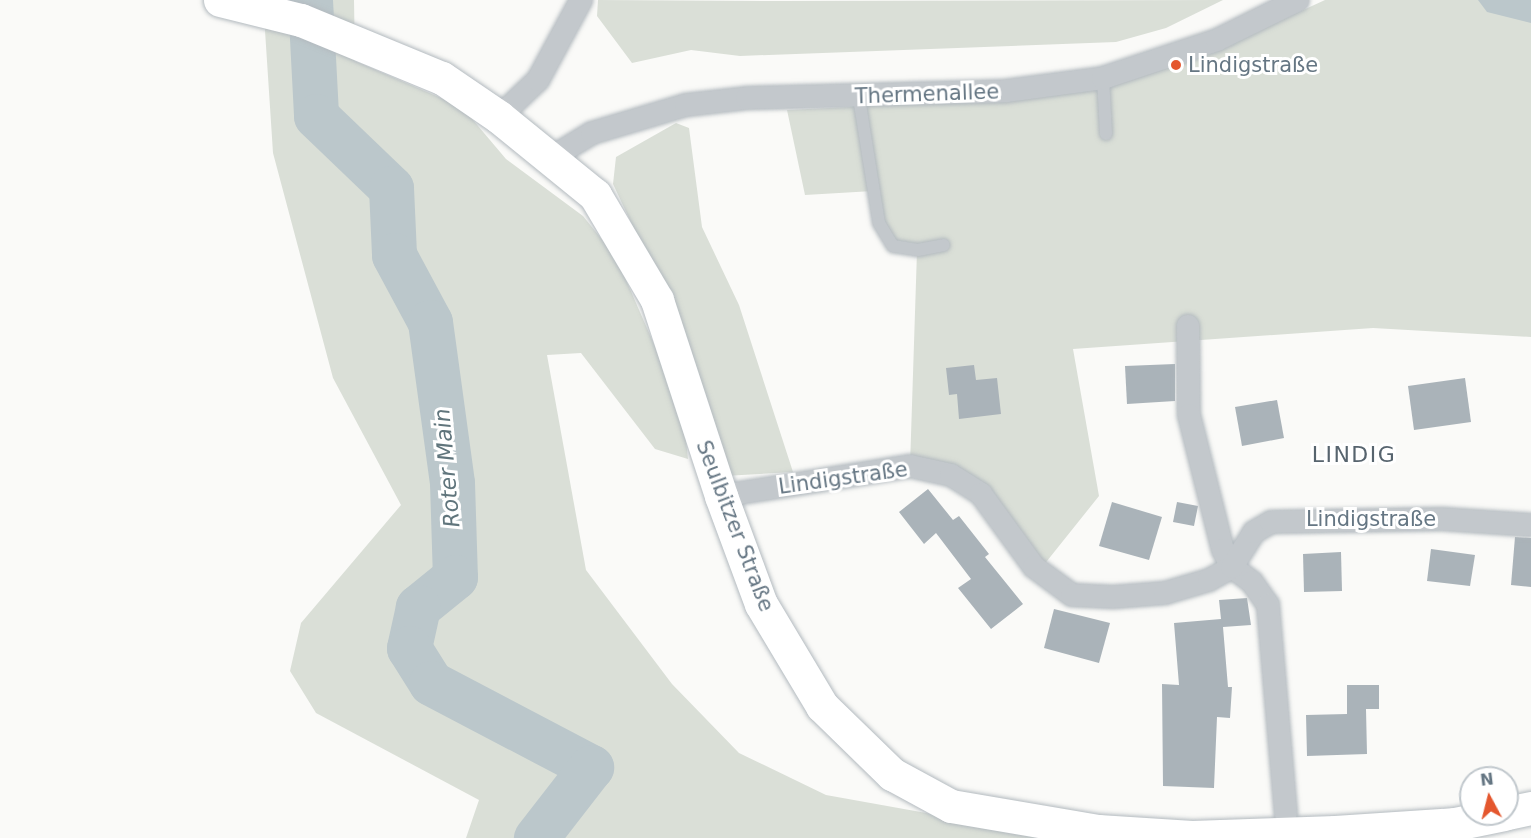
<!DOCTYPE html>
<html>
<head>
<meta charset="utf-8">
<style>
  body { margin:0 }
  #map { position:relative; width:1531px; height:838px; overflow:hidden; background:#fafaf8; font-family:"DejaVu Sans",sans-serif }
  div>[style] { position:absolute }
  .green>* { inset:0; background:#dadfd7 }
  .water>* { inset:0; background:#bbc7cb }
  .river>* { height:45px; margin:-22.5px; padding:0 22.5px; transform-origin:22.5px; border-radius:22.5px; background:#bbc7cb }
  .building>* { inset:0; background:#aab3b9 }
  .roads { filter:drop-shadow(0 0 2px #b3babf) drop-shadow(0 0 2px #b3babf) }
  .lane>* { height:12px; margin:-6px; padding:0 6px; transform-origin:6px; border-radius:6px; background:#c3c8cc }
  .street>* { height:22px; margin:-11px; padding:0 11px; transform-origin:11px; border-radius:11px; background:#c3c8cc }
  .secondary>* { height:33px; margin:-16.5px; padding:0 16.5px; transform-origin:16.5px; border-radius:16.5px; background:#fff }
  .dots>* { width:16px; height:16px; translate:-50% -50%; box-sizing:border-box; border:3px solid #fff; border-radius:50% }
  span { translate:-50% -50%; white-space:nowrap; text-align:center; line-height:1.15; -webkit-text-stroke:6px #fff; paint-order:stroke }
  .poi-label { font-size:21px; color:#657683 }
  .left { translate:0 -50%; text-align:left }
  .street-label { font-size:21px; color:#657683 }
  .neighbourhood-label { font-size:22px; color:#57646e; letter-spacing:1.5px }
  .water-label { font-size:22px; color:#60757c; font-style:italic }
  .north { position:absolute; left:1459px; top:766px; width:60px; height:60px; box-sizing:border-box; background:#fff; border:2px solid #c1c8cd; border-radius:50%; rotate:353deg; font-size:16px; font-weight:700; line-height:24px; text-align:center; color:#657683 }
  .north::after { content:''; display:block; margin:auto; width:21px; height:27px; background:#e4572e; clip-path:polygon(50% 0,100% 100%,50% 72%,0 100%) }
</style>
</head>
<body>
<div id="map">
  <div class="green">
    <div style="clip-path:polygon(263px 0,354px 0,355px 61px,462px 107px,506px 159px,583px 216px,616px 257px,667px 374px,685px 431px,688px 459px,655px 449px,581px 353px,547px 355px,586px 570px,672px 684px,739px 753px,826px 795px,1065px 838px,466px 838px,479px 800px,316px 713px,290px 671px,301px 623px,401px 505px,333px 378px,273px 153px)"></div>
    <div style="clip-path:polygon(598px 0,780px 1px,1223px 0,1166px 28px,1116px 42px,740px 56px,691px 50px,632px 63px,597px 16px)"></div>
    <div style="clip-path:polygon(1325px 0,1531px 0,1531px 337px,1373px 328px,1073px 349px,1099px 496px,1039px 571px,981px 494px,910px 466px,917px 251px,893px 246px,873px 191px,805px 195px,787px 110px,1017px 99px,1135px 78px,1194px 60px)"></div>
    <div style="clip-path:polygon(676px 123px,689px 128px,702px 227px,739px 305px,793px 472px,724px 476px,684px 335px,613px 184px,616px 157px)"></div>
  </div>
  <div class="water">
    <div style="clip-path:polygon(1478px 0,1531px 0,1531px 23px,1487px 12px)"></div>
  </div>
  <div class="river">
    <div style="left:310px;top:0;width:116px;rotate:87deg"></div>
    <div style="left:316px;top:116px;width:104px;rotate:43.8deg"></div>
    <div style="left:391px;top:188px;width:67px;rotate:87.4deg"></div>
    <div style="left:394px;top:255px;width:76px;rotate:61.8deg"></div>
    <div style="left:430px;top:322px;width:162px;rotate:82.2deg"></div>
    <div style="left:452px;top:483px;width:94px;rotate:88.2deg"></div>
    <div style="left:455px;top:577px;width:48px;rotate:141deg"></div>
    <div style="left:418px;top:607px;width:42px;rotate:102.4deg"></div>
    <div style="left:409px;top:648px;width:41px;rotate:57.8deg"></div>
    <div style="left:431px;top:683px;width:181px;rotate:27.7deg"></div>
    <div style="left:591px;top:767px;width:90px;rotate:127.8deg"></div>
  </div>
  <div class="building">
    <div style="clip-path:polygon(1175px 364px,1175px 401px,1127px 404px,1125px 366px)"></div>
    <div style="clip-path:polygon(974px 365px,976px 380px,997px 378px,1001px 414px,959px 419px,957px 394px,949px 395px,946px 368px)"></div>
    <div style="clip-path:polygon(1465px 378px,1471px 422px,1414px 430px,1408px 386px)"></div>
    <div style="clip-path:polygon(1277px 400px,1284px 438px,1242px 446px,1235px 407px)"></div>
    <div style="clip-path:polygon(928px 489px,953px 520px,959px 516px,989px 554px,985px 557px,1023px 604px,991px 629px,958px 588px,971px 579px,936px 533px,924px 544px,899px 512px)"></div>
    <div style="clip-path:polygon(1112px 502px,1162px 517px,1149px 560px,1099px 546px)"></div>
    <div style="clip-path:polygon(1177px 502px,1198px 506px,1194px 526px,1173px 522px)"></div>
    <div style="clip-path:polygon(1515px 537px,1531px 538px,1531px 587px,1511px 585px)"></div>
    <div style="clip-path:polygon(1431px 549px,1475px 555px,1470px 586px,1427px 581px)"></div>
    <div style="clip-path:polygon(1341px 552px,1342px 591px,1304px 592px,1303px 554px)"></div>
    <div style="clip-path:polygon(1247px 598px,1251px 625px,1223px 627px,1228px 687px,1232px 687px,1230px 718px,1217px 717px,1214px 788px,1163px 786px,1162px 684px,1179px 685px,1174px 623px,1221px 619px,1219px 600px)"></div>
    <div style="clip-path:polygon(1054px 609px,1110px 623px,1099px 663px,1044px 648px)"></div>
    <div style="clip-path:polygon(1347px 685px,1379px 685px,1379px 709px,1366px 709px,1367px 754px,1307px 756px,1306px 715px,1347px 714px)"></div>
  </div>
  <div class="roads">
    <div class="lane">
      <div style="left:1103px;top:78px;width:56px;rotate:86.9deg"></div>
      <div style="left:859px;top:98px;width:127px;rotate:80.9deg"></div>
      <div style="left:879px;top:223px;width:27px;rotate:59deg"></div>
      <div style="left:893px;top:246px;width:25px;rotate:9deg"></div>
      <div style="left:918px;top:250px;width:26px;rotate:-11deg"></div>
    </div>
    <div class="street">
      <div style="left:499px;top:117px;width:54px;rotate:-43.5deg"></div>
      <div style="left:538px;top:80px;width:91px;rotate:-61.7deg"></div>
      <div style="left:551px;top:158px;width:48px;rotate:-31.4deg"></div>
      <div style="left:592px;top:133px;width:98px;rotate:-16.6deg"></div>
      <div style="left:686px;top:105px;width:61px;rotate:-6.5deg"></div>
      <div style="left:747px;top:98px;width:259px;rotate:-1.5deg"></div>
      <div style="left:1006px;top:91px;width:98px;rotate:-7.6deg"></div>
      <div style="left:1103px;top:78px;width:120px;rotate:-18.4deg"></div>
      <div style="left:1217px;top:40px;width:90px;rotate:-26.3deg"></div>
      <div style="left:1188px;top:326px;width:89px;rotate:89.4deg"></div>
      <div style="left:1189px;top:415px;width:139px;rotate:75.9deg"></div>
      <div style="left:1223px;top:550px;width:19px;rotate:62deg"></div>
      <div style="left:1232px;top:567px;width:25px;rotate:37deg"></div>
      <div style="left:1252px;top:582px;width:28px;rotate:55deg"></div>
      <div style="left:1268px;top:605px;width:209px;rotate:85.1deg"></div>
      <div style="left:721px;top:496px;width:191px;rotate:-9deg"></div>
      <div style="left:910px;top:466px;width:42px;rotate:12.4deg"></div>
      <div style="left:951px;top:475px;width:36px;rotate:32deg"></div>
      <div style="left:981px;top:494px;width:90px;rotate:54deg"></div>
      <div style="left:1034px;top:567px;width:47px;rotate:36.4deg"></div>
      <div style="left:1072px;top:595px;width:41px;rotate:2.8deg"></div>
      <div style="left:1113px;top:597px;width:52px;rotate:-4.4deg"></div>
      <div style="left:1165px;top:593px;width:46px;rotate:-16.5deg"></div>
      <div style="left:1209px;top:580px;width:26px;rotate:-29deg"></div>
      <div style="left:1232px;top:567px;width:41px;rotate:-57.8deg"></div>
      <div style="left:1254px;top:532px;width:20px;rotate:-30deg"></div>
      <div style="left:1271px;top:522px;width:171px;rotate:-1deg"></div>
      <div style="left:1442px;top:519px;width:89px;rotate:3.9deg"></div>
    </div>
    <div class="secondary">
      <div style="left:220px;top:0;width:83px;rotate:13.9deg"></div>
      <div style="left:301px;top:20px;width:152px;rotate:22.4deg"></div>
      <div style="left:442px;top:78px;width:69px;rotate:34.4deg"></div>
      <div style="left:499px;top:117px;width:124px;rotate:39.1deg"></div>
      <div style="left:595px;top:195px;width:122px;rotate:59.4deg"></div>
      <div style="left:657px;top:300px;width:206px;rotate:71.9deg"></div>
      <div style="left:721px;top:496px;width:115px;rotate:69.7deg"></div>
      <div style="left:761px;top:604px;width:119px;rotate:59.1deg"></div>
      <div style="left:822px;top:706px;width:98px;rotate:44.2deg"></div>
      <div style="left:892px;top:774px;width:67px;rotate:28.5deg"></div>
      <div style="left:951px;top:806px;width:149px;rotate:9.7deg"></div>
      <div style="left:1098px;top:831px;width:94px;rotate:3.7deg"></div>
      <div style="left:1192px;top:837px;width:143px;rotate:-2deg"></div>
      <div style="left:1335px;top:832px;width:120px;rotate:-3.8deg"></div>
      <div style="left:1455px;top:824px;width:50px;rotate:-11.5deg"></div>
      <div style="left:1507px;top:813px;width:25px;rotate:-12deg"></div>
    </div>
  </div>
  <div class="dots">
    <div style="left:1176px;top:65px;background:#e4572e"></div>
  </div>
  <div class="poi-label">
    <span class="left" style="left:1188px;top:65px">Lindigstraße</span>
  </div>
  <div class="street-label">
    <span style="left:927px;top:94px;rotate:-2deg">Thermenallee</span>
    <span style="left:843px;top:478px;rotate:-8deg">Lindigstraße</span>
    <span style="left:1371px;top:519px">Lindigstraße</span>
    <span style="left:735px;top:526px;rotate:69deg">Seulbitzer Straße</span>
  </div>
  <div class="neighbourhood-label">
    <span style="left:1354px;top:455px">LINDIG</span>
  </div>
  <div class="water-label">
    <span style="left:447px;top:468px;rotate:-95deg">Roter Main</span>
  </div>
  <div class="north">N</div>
</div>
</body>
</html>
